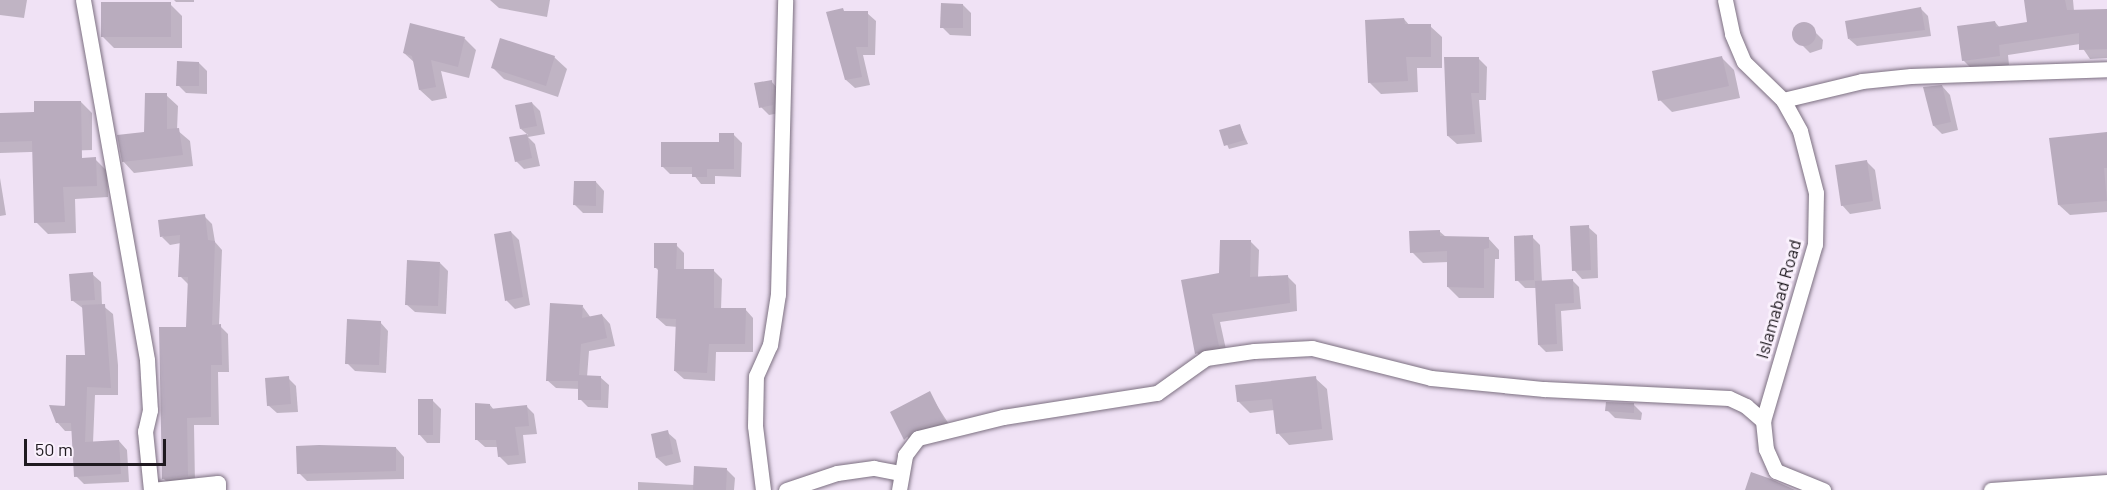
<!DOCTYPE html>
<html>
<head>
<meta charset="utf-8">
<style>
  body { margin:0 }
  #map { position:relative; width:2107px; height:490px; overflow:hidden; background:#f0e2f5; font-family:Barlow,sans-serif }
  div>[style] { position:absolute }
  .shadow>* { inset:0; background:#0003 }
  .building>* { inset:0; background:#b9acbe }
  .round { border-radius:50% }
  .roads { filter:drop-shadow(0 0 2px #7c7081) drop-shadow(0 0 2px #7c7081) }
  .street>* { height:15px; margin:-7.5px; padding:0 7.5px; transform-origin:7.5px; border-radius:7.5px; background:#fff }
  span { translate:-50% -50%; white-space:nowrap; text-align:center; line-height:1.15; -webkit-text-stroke:6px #faf1fd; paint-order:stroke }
  .street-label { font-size:18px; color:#1f1a20 }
  .scale { position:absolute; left:24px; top:439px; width:142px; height:27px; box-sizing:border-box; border:3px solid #1f1a20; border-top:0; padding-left:8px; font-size:18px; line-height:21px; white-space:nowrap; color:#1f1a20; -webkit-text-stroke:4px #faf1fd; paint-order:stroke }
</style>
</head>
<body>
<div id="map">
  <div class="shadow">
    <div style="clip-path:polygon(0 0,27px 0,24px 18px,0 15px)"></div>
    <div style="clip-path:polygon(174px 0,194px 0,194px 2px,176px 2px)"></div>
    <div style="clip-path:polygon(490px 0,550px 0,547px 17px,499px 8px)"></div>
    <div style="clip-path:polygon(2025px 0,2073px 0,2074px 11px,2107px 10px,2107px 58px,2090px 59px,2080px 44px,2008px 55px,2009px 65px,1973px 70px,1963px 60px,1995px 22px,2000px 28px,2029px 23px)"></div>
    <div style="clip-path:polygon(170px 4px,182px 16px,182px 48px,114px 48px,102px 36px)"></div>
    <div style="clip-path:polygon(963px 5px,971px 13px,971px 36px,950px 35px,942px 27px)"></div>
    <div style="clip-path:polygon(1921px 9px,1928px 16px,1931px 36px,1857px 46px,1849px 39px)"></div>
    <div style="clip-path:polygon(846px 13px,867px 13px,876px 21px,875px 55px,863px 55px,870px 85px,855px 88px,846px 80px)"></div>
    <div style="clip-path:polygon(1404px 19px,1410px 26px,1430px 26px,1442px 37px,1442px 68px,1417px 68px,1418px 92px,1381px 94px,1370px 83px)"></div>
    <div style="clip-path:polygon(411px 25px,465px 39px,476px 50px,469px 78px,441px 71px,447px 98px,432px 101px,420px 90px,415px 63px,404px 53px)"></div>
    <div style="clip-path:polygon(1808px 25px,1823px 40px,1822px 49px,1810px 53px,1795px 38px,1795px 30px)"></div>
    <div style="clip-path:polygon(554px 57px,567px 69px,558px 97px,504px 79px,492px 67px)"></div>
    <div style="clip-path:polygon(1722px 58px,1734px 70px,1740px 98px,1672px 112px,1660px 100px)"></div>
    <div style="clip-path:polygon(1479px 59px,1487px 67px,1486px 100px,1479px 100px,1482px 142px,1457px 144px,1448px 136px)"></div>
    <div style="clip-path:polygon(199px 63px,207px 71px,207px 94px,186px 93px,178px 85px)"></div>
    <div style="clip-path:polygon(771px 81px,779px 90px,780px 113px,769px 115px,761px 107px)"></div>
    <div style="clip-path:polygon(1942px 86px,1950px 95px,1958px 130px,1942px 134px,1934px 126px)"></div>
    <div style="clip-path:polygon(166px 95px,178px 106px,177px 130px,190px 141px,193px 166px,134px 173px,123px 161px,145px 133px)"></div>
    <div style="clip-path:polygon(81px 102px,92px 113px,92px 150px,0 153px,0 114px,36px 114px)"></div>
    <div style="clip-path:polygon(532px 103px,540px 111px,545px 134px,528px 137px,535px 144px,540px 166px,524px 169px,516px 161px,511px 139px,528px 135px,521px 129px)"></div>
    <div style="clip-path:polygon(1240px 126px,1248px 144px,1229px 149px,1221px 131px)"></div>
    <div style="clip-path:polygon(733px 134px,742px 143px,741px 177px,715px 176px,715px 184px,701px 184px,693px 174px,670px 174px,662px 166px,720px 144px)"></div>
    <div style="clip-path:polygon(2107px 134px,2107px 212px,2070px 215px,2059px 205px)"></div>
    <div style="clip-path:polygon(95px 159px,107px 171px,108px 197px,75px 199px,76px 233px,48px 234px,36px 222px,34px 166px)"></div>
    <div style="clip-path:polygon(1867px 162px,1875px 170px,1881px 209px,1850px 214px,1842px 205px)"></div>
    <div style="clip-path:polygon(0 178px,6px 215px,0 216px)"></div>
    <div style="clip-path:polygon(596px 182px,604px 191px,603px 213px,583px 213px,575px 205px)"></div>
    <div style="clip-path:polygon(204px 216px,212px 224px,215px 242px,222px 250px,219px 325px,228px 334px,229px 372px,218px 372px,219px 425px,194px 425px,195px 484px,171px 486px,163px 478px,188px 328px,188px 284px,180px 276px,181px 243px,170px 245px,162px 237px)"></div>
    <div style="clip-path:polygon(1588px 227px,1597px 235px,1598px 278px,1582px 279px,1574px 270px)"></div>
    <div style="clip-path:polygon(1439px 231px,1446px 237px,1488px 238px,1499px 250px,1499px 259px,1495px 259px,1494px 298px,1459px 298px,1448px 287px,1449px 262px,1423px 263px,1412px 252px)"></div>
    <div style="clip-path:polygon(511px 232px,519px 240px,530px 305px,515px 309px,507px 301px)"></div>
    <div style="clip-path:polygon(1532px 237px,1540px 245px,1542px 282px,1572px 280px,1579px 287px,1581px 309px,1561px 311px,1563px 351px,1546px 352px,1539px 345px,1537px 288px,1525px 288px,1517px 280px)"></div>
    <div style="clip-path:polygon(1251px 242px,1259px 250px,1258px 278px,1288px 277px,1296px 285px,1297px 311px,1220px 322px,1227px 354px,1205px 361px,1197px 353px,1220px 274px)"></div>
    <div style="clip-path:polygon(676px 245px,684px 253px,684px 271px,713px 270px,722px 279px,721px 310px,745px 309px,753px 318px,753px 352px,716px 352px,715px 381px,684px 379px,675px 371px,678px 327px,666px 326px,657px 318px,660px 272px,655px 267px)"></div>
    <div style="clip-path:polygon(440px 263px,448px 271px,446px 314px,415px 312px,406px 304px)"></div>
    <div style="clip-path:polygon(92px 274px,101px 282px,102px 305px,113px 314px,118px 365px,118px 395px,95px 395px,93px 443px,119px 441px,127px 450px,129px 482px,84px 484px,76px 476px,73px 431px,65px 431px,57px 422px,87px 357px,84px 309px,73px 301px)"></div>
    <div style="clip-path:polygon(583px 307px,591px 318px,602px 315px,610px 324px,615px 346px,589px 351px,587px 377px,600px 377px,609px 385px,608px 408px,588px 407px,580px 399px,580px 389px,556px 388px,547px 380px)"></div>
    <div style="clip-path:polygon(380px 322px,388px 331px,386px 373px,355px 371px,347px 363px)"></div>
    <div style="clip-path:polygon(288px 378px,296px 386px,298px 412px,277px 413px,268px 405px)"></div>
    <div style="clip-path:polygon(1315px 378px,1327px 389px,1333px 440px,1289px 445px,1278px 433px,1275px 410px,1250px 413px,1238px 401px)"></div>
    <div style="clip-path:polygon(929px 393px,952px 429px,914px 447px,892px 412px)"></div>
    <div style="clip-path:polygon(432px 400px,441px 409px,440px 443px,427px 443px,419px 434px)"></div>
    <div style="clip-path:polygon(490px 405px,494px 410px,526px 406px,534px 414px,537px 434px,523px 435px,526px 463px,508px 465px,499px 456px,498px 447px,485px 447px,476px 439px)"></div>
    <div style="clip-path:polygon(1634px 405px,1642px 413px,1641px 420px,1615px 418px,1607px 410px)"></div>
    <div style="clip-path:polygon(667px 432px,676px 440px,681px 462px,666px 466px,657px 458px)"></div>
    <div style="clip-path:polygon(396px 448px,404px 457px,404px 479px,307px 481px,299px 473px)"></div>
    <div style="clip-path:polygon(727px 470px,735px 478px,734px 490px,638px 490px,638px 482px,694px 485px)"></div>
  </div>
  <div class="building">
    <div style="clip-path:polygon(2024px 0,2065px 0,2067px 10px,2107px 9px,2107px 49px,2079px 50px,2079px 33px,1999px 45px,2000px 56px,1962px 61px,1957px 26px,1995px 21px,1996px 27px,2027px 22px)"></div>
    <div style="clip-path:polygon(101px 2px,171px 2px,171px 37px,101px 37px)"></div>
    <div style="clip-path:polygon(941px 3px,963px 4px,963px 28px,940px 28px)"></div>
    <div style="clip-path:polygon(1921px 7px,1925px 30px,1848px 39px,1845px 21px)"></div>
    <div style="clip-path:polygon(843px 8px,844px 11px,868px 11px,868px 47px,856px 47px,862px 77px,845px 80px,826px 12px)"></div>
    <div style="clip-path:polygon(1404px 18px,1405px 24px,1431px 24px,1431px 57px,1406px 57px,1408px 81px,1368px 83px,1365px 20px)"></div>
    <div class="round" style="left:1792px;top:22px;width:24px;height:24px"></div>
    <div style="clip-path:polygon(410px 23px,465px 37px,458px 67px,431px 60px,436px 87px,419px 90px,412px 56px,403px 53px)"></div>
    <div style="clip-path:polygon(500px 38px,555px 56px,546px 86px,491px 68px)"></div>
    <div style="clip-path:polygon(1722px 56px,1729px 86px,1658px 101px,1652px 71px)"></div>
    <div style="clip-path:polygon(1444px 57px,1479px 57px,1479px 93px,1471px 93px,1475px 134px,1447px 136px)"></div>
    <div style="clip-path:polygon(177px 61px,199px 62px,199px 86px,176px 86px)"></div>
    <div style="clip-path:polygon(772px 80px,773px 105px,759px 108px,754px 83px)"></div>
    <div style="clip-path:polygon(1942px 85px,1951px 122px,1933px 126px,1923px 87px)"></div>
    <div style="clip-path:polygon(145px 93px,167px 93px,167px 129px,179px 128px,183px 155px,122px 162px,117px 135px,144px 132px)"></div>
    <div style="clip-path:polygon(34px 101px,81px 101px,82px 158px,96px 157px,97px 186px,63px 187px,65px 222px,34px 223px,32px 141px,0 142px,0 113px,34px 112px)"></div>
    <div style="clip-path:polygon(532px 102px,537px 126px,520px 129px,515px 105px)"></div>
    <div style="clip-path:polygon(1240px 124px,1245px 140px,1224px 146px,1219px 130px)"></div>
    <div style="clip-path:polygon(2107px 132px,2107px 168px,2104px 168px,2107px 201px,2058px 205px,2049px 138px)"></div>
    <div style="clip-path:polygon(719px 133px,734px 133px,734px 169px,707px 169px,707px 177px,692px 177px,692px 167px,661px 167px,661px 142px,719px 142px)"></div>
    <div style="clip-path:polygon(527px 134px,532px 158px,515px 162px,509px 137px)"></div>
    <div style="clip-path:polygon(1867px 160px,1873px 201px,1841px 206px,1835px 165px)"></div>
    <div style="clip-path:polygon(574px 181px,596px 181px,596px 206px,573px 205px)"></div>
    <div style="clip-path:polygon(205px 214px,208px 240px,215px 241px,212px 325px,221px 324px,222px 365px,211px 365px,211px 417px,187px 418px,188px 476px,162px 479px,159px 327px,186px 327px,188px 277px,178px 277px,180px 235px,160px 237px,158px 220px)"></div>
    <div style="clip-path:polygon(1589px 225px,1591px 270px,1572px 271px,1570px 226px)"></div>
    <div style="clip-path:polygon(1440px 230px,1440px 236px,1489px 237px,1489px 248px,1484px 249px,1484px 288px,1447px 287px,1447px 251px,1410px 253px,1409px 231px)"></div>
    <div style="clip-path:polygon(511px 231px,523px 297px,505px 301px,494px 234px)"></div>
    <div style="clip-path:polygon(1533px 235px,1534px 280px,1515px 281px,1514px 236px)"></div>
    <div style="clip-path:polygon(1220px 240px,1251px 240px,1250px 277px,1288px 275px,1290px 303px,1212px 314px,1219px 346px,1195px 354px,1181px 280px,1219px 273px)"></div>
    <div style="clip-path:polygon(654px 243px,677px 243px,676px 269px,714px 269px,714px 308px,746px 308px,745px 344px,709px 344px,707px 373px,674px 371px,676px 319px,656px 318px,658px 268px,654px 268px)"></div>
    <div style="clip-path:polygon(407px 260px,440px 262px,438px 306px,405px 305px)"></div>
    <div style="clip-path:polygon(93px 272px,95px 300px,71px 301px,69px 274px)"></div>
    <div style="clip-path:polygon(1573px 279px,1574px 303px,1555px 304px,1557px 344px,1538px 345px,1535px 281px)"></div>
    <div style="clip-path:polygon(550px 303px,583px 305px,582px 318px,602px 314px,607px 338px,581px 344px,579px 375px,601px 376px,601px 400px,578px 400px,578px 381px,546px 381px)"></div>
    <div style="clip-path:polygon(105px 304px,111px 388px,87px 387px,85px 442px,119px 440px,121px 474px,74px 477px,71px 423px,56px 423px,49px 405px,65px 406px,66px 355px,85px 355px,82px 305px)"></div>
    <div style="clip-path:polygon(347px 319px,381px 321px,379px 365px,345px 364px)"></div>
    <div style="clip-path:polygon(289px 376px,291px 404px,267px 406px,265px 378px)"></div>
    <div style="clip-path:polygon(1316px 376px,1322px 429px,1276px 434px,1272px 399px,1237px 402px,1235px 385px)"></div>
    <div style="clip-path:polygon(930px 391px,945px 421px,915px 429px,904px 440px,890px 412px)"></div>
    <div style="clip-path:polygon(418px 399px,433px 399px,433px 435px,418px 435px)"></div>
    <div style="clip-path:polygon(1606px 402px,1634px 403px,1634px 413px,1605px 411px)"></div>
    <div style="clip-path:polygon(475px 403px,490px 404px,490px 409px,527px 405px,529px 426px,515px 427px,519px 455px,498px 457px,496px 440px,475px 440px)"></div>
    <div style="clip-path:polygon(668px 430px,673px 454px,656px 458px,651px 434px)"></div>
    <div style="clip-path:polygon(319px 445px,396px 447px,396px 471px,297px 474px,296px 446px)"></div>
    <div style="clip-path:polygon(694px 466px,727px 468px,726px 490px,693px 490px)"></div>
    <div style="clip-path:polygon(1751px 472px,1771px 479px,1795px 490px,1745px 490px)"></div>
  </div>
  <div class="roads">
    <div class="street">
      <div style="left:83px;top:0;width:366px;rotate:79.9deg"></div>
      <div style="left:147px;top:360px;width:50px;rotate:86.6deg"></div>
      <div style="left:150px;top:410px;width:22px;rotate:103deg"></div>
      <div style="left:145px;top:431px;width:59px;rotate:84.2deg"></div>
      <div style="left:1725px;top:0;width:35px;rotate:78deg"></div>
      <div style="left:1732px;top:34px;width:30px;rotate:67deg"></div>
      <div style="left:1744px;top:62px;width:54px;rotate:44.3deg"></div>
      <div style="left:1783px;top:100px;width:35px;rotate:61deg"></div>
      <div style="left:1800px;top:131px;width:64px;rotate:75.5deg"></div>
      <div style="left:1816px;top:193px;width:51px;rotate:91.1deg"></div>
      <div style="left:1815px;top:244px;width:184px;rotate:106.4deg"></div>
      <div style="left:1763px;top:421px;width:28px;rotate:84deg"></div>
      <div style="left:1766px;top:449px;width:24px;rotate:66deg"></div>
      <div style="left:1776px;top:471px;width:51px;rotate:22deg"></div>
      <div style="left:1783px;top:100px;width:81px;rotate:-13.5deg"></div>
      <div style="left:1862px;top:81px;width:49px;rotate:-5.8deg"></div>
      <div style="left:1911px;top:76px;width:196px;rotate:-2deg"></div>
      <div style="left:152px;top:490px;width:66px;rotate:-6.1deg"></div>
      <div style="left:218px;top:483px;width:7px;rotate:90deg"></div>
      <div style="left:763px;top:490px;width:64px;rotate:-97.1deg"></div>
      <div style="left:755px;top:426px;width:50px;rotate:-88.9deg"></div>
      <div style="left:756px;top:376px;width:34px;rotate:-66deg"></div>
      <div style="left:770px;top:345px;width:52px;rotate:-81.1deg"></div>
      <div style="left:778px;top:294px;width:294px;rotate:-88.6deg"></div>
      <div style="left:786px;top:490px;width:54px;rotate:-18.4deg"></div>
      <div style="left:837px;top:473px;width:37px;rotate:-8deg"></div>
      <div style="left:874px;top:468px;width:26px;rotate:11deg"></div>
      <div style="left:899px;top:490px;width:36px;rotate:-80deg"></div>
      <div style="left:905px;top:455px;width:21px;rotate:-53deg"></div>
      <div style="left:918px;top:438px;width:88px;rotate:-13.9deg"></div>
      <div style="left:1003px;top:417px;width:156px;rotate:-8.9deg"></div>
      <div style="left:1157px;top:393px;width:60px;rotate:-35.5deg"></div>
      <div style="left:1206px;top:358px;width:49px;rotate:-8.3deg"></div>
      <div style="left:1254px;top:351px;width:58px;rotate:-3deg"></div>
      <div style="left:1312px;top:348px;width:123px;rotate:14.1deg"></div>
      <div style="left:1431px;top:378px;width:114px;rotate:5.6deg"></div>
      <div style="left:1544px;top:389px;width:185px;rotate:2.8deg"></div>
      <div style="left:1729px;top:398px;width:19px;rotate:25deg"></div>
      <div style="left:1746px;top:406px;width:23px;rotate:41deg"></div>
      <div style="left:1991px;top:490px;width:116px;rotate:-3.9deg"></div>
    </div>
  </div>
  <div class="street-label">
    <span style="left:1778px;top:299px;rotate:-74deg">Islamabad Road</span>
  </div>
  <div class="scale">50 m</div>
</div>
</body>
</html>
